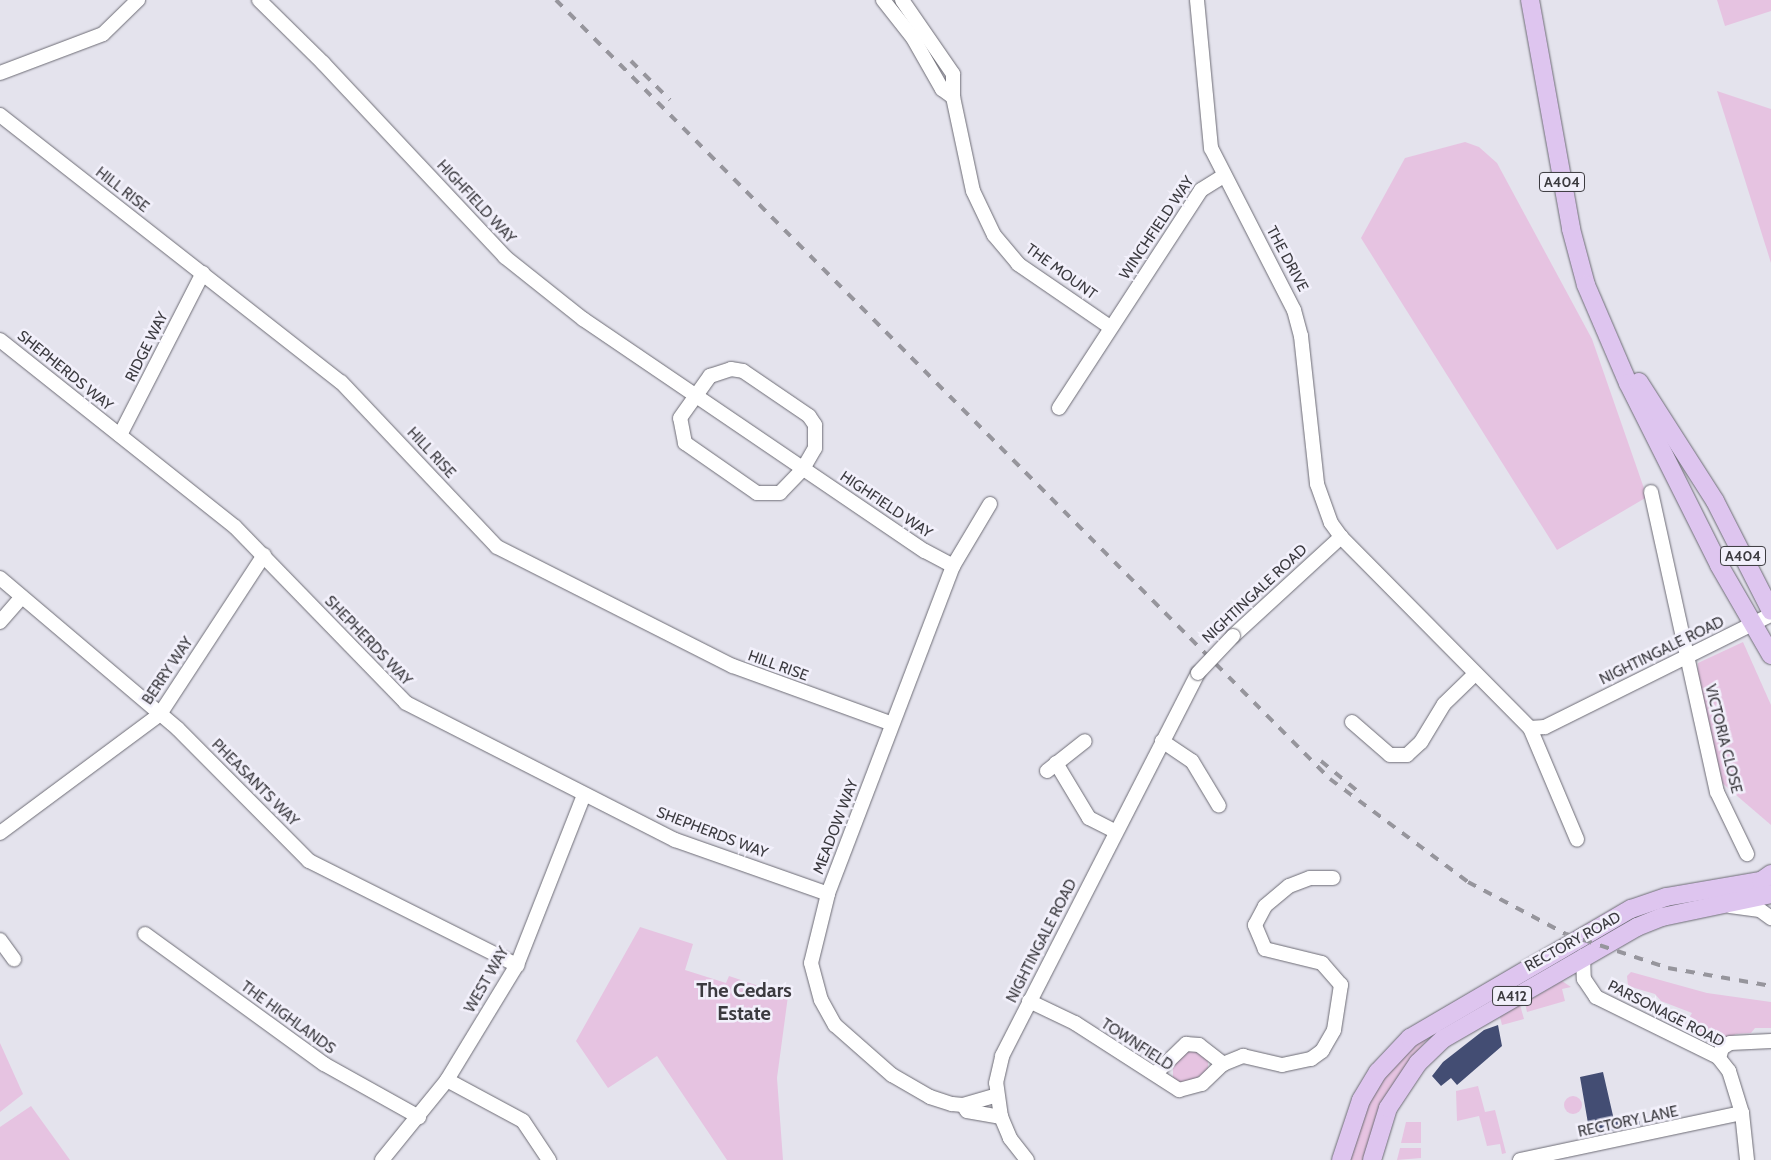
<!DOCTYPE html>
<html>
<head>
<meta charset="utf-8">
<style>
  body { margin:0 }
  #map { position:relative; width:1771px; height:1160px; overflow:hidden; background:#e4e3ed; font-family:Cabin,sans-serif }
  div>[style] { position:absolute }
  .green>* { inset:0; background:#e6c3e1 }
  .round { border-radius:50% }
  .building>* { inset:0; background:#434d73 }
  .roads { filter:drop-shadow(0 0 1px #6d6c75) drop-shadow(0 0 1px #6d6c75) }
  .minor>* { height:14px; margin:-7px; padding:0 7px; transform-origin:7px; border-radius:7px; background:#fff }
  .major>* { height:18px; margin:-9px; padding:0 9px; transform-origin:9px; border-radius:9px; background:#dec5ef }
  .rail>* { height:4px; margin-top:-2px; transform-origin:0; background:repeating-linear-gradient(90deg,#96959c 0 9px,transparent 0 18px) }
  .bridges { filter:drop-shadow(0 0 1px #6d6c75) drop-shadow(0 0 1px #6d6c75) }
  .minor-bridge>* { height:14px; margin:-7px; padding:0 7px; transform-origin:7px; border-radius:7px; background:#fff }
  span { translate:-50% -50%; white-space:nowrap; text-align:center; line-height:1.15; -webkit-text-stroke:5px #f2f0fb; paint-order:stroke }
  .shield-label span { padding:1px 4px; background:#f2f0fb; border:1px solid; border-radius:4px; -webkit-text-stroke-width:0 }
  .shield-label { font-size:14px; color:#3b3a3f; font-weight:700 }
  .street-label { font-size:15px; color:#3b3a3f }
  .district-label { font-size:20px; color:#3b3a3f; font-weight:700 }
</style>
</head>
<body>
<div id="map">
  <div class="green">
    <div style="clip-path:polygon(1717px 0,1771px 0,1771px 11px,1725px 26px)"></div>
    <div style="clip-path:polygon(1717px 91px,1771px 109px,1771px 263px)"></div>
    <div style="clip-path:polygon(1465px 142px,1479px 147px,1497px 163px,1592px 339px,1647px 497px,1557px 550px,1361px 238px,1405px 158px)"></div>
    <div style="clip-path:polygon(1743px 642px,1771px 705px,1771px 825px,1722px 783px,1697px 685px,1698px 663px)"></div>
    <div style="clip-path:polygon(640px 927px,693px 944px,685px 970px,726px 983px,729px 976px,788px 996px,777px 1078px,783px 1160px,727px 1160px,657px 1056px,608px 1088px,576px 1041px)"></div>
    <div style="clip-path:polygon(1631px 972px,1707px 993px,1771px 1002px,1771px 1028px,1755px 1028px,1751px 1033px,1736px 1034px,1719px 1044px,1704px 1037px,1685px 1025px,1692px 1013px,1661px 1001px,1655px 994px,1628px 986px,1627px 976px)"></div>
    <div style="clip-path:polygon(1562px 981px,1571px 987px,1562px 989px,1565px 1001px,1527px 1012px,1525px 1003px)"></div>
    <div style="clip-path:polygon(1520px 1005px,1524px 1019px,1502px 1025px,1500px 1017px)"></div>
    <div style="clip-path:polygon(1438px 1025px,1396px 1079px,1363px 1160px,1345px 1160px,1362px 1106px,1400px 1053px)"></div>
    <div style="clip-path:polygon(0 1043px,23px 1094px,0 1112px)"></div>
    <div style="clip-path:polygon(1193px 1051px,1208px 1057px,1208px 1070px,1191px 1082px,1180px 1082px,1173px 1078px,1173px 1066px,1184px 1053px)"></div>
    <div style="clip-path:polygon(1478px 1086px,1485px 1112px,1495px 1110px,1506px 1153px,1502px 1154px,1500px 1144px,1487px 1146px,1479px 1116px,1457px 1121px,1456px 1091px)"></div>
    <div class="round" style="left:1564px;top:1096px;width:18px;height:18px"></div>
    <div style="clip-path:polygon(31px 1106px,70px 1160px,0 1160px,0 1127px)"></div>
    <div style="clip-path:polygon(1406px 1122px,1421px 1122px,1421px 1143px,1401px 1143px)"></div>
    <div style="clip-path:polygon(1400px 1148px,1421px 1148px,1421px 1158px,1397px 1160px)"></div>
  </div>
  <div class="building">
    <div style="clip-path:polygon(1498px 1025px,1502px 1046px,1457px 1085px,1451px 1078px,1441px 1086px,1432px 1076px,1443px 1062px,1484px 1030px)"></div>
    <div style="clip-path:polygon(1603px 1072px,1614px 1120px,1638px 1115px,1640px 1125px,1590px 1135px,1580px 1077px)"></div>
  </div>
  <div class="roads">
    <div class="minor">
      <div style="left:259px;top:0;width:90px;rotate:44.5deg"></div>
      <div style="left:323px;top:63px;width:266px;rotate:46.8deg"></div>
      <div style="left:505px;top:257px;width:100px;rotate:38.5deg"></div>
      <div style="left:583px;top:319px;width:413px;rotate:34.2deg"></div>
      <div style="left:925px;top:551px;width:32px;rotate:28deg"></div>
      <div style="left:883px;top:0;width:48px;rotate:51.7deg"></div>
      <div style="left:913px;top:38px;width:59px;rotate:60.4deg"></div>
      <div style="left:942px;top:89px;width:14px;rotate:36deg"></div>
      <div style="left:902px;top:0;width:90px;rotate:55.4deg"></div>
      <div style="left:953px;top:74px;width:23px;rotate:90deg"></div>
      <div style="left:953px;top:97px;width:96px;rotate:78deg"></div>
      <div style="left:973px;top:191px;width:49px;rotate:64.5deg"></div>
      <div style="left:994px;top:235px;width:38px;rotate:50deg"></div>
      <div style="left:1018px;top:264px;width:112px;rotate:34.4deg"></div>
      <div style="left:1197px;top:0;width:149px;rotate:84.6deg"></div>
      <div style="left:1211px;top:148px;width:182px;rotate:62.9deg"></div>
      <div style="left:1294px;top:310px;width:27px;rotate:75deg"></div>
      <div style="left:1301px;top:336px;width:149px;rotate:83.8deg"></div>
      <div style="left:1317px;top:484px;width:41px;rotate:70.3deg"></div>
      <div style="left:1331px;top:523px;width:17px;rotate:54deg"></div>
      <div style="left:1341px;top:537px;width:269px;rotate:45.3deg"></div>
      <div style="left:1530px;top:728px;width:15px;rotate:-4deg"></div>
      <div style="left:1545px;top:727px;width:252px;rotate:-26.4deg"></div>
      <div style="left:0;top:73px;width:110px;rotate:-20.7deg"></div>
      <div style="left:103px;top:34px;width:49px;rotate:-44.2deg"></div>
      <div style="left:0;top:115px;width:433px;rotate:38.1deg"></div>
      <div style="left:341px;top:382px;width:227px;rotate:46.6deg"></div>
      <div style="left:497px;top:547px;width:264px;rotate:26.8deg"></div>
      <div style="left:733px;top:666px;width:169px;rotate:20deg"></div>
      <div style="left:0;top:340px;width:300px;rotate:38.5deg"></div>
      <div style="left:235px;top:527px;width:245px;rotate:45.8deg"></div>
      <div style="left:406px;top:703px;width:302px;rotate:27deg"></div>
      <div style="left:675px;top:840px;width:162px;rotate:19.4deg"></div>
      <div style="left:731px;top:369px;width:12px;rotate:9deg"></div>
      <div style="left:743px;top:371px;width:80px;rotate:34.3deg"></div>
      <div style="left:809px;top:416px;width:11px;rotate:56deg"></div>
      <div style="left:815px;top:425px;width:23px;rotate:90deg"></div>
      <div style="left:815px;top:448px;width:24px;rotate:120deg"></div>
      <div style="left:803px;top:469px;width:33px;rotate:134deg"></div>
      <div style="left:780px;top:493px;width:23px;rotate:180deg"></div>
      <div style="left:757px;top:493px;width:88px;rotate:-145.2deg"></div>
      <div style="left:685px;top:443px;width:25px;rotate:-101deg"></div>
      <div style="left:680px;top:418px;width:52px;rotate:-54.5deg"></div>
      <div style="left:710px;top:376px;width:22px;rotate:-18deg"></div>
      <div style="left:1059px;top:408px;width:260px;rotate:-56.9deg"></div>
      <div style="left:1201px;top:190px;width:26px;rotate:-32deg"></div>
      <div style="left:120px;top:435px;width:182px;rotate:-62.9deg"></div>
      <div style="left:1651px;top:492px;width:307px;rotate:77.6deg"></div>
      <div style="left:1717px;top:792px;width:69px;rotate:64.2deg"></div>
      <div style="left:990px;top:504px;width:72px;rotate:120.8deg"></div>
      <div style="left:953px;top:566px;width:351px;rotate:110.9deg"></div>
      <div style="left:828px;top:894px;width:71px;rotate:103.8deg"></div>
      <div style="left:811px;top:963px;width:38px;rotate:75deg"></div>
      <div style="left:821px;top:1000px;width:29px;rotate:61deg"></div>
      <div style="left:835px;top:1025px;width:76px;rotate:41.3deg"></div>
      <div style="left:892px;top:1075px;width:44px;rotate:30.1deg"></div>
      <div style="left:930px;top:1097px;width:23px;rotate:18deg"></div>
      <div style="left:952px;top:1104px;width:11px;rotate:5deg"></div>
      <div style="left:963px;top:1105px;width:35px;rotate:-16deg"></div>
      <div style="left:0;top:578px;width:233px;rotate:40.3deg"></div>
      <div style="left:178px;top:729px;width:186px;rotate:45.2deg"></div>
      <div style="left:309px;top:861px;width:233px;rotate:26.6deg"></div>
      <div style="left:0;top:622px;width:33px;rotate:-49deg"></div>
      <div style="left:1233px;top:636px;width:147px;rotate:-42.5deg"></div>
      <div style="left:1352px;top:722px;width:50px;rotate:41deg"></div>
      <div style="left:1390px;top:755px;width:17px"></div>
      <div style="left:1407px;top:755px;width:19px;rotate:-43deg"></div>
      <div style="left:1421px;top:742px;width:44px;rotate:-58.8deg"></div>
      <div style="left:1444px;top:704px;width:42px;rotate:-44deg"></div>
      <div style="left:1530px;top:728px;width:121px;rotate:67.1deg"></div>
      <div style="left:1162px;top:741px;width:36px;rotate:34deg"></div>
      <div style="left:1192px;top:761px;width:52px;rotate:59deg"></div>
      <div style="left:1056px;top:763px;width:64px;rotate:59deg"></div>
      <div style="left:1089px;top:818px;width:30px;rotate:27deg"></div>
      <div style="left:1047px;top:771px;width:48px;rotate:-38.3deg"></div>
      <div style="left:0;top:833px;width:199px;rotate:-36.6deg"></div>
      <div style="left:160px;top:714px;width:190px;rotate:-56.8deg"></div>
      <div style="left:1730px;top:906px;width:30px;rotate:8deg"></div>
      <div style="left:1760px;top:910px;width:14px;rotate:36deg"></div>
      <div style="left:145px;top:934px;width:221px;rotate:36deg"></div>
      <div style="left:324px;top:1064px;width:109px;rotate:29.2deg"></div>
      <div style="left:0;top:940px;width:24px;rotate:54deg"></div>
      <div style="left:1583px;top:956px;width:23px;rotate:88deg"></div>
      <div style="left:1584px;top:979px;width:22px;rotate:56deg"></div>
      <div style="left:1596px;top:997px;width:136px;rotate:26.2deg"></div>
      <div style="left:1718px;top:1057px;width:18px;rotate:52deg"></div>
      <div style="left:1729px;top:1071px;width:44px;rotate:72.8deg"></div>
      <div style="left:1742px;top:1113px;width:47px;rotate:83.9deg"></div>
      <div style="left:1029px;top:1001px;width:51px;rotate:25.6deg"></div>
      <div style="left:1075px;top:1023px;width:124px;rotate:32.8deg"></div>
      <div style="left:1179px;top:1090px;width:24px;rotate:-15deg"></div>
      <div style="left:1202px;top:1084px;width:29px;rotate:-44deg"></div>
      <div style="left:1223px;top:1064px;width:22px;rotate:-22deg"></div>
      <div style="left:1243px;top:1056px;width:40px;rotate:13deg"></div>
      <div style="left:1282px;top:1065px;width:30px;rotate:-12deg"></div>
      <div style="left:1311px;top:1059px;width:14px;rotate:-36deg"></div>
      <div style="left:1322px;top:1051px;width:24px;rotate:-60deg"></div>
      <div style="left:1334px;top:1030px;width:46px;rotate:-81.2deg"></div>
      <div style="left:1341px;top:985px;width:29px;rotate:-131deg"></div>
      <div style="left:1322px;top:963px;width:59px;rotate:-166.2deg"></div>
      <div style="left:1265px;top:949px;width:26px;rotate:-113deg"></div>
      <div style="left:1255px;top:925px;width:21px;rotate:-62deg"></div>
      <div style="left:1265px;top:906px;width:31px;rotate:-40deg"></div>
      <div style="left:1289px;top:886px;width:22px;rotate:-21deg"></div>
      <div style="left:1310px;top:878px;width:23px"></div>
      <div style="left:1719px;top:1058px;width:10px;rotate:-73deg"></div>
      <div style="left:1722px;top:1048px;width:9px;rotate:-32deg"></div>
      <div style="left:1730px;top:1043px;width:41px;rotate:-2.8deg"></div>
      <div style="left:1156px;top:1073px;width:42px;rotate:-44deg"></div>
      <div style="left:1186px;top:1044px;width:13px;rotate:4deg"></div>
      <div style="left:1199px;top:1045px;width:31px;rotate:38deg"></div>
      <div style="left:447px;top:1080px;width:86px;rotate:28.3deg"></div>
      <div style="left:523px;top:1121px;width:47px;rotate:56.3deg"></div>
      <div style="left:963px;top:1105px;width:7px;rotate:56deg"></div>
      <div style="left:967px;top:1111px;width:35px;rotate:10deg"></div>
      <div style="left:382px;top:1160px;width:103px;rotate:-50.9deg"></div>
      <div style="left:447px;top:1080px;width:135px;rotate:-58.7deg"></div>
      <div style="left:517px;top:965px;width:183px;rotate:-68.5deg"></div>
      <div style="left:1027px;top:1160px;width:28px;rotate:-128deg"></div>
      <div style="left:1010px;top:1138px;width:23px;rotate:-113deg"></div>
      <div style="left:1001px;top:1117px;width:34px;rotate:-98deg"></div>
      <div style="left:996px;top:1083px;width:28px;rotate:-77deg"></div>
      <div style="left:1002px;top:1056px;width:430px;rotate:-62.9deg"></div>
      <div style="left:1520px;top:1160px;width:227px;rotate:-12deg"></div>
    </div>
    <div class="major">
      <div style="left:1530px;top:0;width:233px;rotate:79.8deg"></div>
      <div style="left:1571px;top:229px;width:58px;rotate:75deg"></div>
      <div style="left:1586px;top:285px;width:107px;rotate:66.8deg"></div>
      <div style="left:1628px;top:383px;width:203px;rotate:63.4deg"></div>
      <div style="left:1719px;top:565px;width:104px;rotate:60deg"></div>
      <div style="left:1639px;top:382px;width:141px;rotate:57.4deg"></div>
      <div style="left:1715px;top:501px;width:123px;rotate:63deg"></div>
      <div style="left:1341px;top:1160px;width:63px;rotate:-71.6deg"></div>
      <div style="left:1361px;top:1100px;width:33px;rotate:-59deg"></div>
      <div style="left:1378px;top:1072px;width:47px;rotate:-46.7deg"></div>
      <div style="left:1410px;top:1038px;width:256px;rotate:-30.3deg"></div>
      <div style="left:1631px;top:909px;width:37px;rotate:-19deg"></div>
      <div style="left:1666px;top:897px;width:96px;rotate:-9.6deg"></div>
      <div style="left:1761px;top:881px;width:12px;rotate:-35deg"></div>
      <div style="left:1372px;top:1160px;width:54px;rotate:-72.9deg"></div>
      <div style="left:1388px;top:1108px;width:54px;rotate:-56.3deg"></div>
      <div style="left:1418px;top:1063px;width:35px;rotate:-44deg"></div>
      <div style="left:1443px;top:1039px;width:224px;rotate:-30deg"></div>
      <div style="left:1637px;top:927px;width:27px;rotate:-22deg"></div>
      <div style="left:1662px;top:917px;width:111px;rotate:-11.9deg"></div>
    </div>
  </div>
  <div class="rail">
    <div style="left:556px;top:0;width:1098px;rotate:45.18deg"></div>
    <div style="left:1330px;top:779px;width:172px;rotate:36.7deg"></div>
    <div style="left:1468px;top:882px;width:111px;rotate:28deg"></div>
    <div style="left:1566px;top:934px;width:108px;rotate:18.4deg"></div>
    <div style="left:1668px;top:968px;width:105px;rotate:9.9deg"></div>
    <div style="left:631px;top:61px;width:55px;rotate:45deg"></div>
    <div style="left:1321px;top:761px;width:52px;rotate:39.5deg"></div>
  </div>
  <div class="bridges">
    <div class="minor-bridge">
      <div style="left:1198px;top:673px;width:51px;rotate:-46.6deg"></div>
    </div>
  </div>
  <div class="shield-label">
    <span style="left:1562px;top:182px">A404</span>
    <span style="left:1743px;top:556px">A404</span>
    <span style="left:1512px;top:996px">A412</span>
  </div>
  <div class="street-label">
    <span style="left:122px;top:190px;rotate:38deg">HILL RISE</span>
    <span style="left:476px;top:202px;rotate:47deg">HIGHFIELD WAY</span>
    <span style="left:1157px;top:228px;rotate:-56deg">WINCHFIELD WAY</span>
    <span style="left:1287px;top:259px;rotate:62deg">THE DRIVE</span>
    <span style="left:1061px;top:272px;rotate:36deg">THE MOUNT</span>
    <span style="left:147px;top:347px;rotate:-63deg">RIDGE WAY</span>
    <span style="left:65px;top:371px;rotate:39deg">SHEPHERDS WAY</span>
    <span style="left:431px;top:453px;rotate:47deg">HILL RISE</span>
    <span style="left:886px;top:505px;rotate:34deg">HIGHFIELD WAY</span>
    <span style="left:1255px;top:594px;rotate:-43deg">NIGHTINGALE ROAD</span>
    <span style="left:368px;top:641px;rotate:46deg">SHEPHERDS WAY</span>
    <span style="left:1662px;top:651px;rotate:-26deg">NIGHTINGALE ROAD</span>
    <span style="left:778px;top:666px;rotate:20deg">HILL RISE</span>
    <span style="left:168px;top:671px;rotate:-56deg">BERRY WAY</span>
    <span style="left:1723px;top:739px;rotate:76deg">VICTORIA CLOSE</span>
    <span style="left:255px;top:783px;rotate:45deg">PHEASANTS WAY</span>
    <span style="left:836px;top:827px;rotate:-69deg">MEADOW WAY</span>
    <span style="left:712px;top:833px;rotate:21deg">SHEPHERDS WAY</span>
    <span style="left:1042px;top:941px;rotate:-63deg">NIGHTINGALE ROAD</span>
    <span style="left:1573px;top:942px;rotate:-29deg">RECTORY ROAD</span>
    <span style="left:487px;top:980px;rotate:-60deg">WEST WAY</span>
    <span style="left:1666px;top:1014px;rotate:27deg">PARSONAGE ROAD</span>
    <span style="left:288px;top:1018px;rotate:36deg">THE HIGHLANDS</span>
    <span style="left:1137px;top:1045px;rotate:33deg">TOWNFIELD</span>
    <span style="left:1628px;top:1122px;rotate:-12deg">RECTORY LANE</span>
  </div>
  <div class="district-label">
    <span style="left:744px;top:1002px">The Cedars<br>Estate</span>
  </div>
</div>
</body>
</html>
